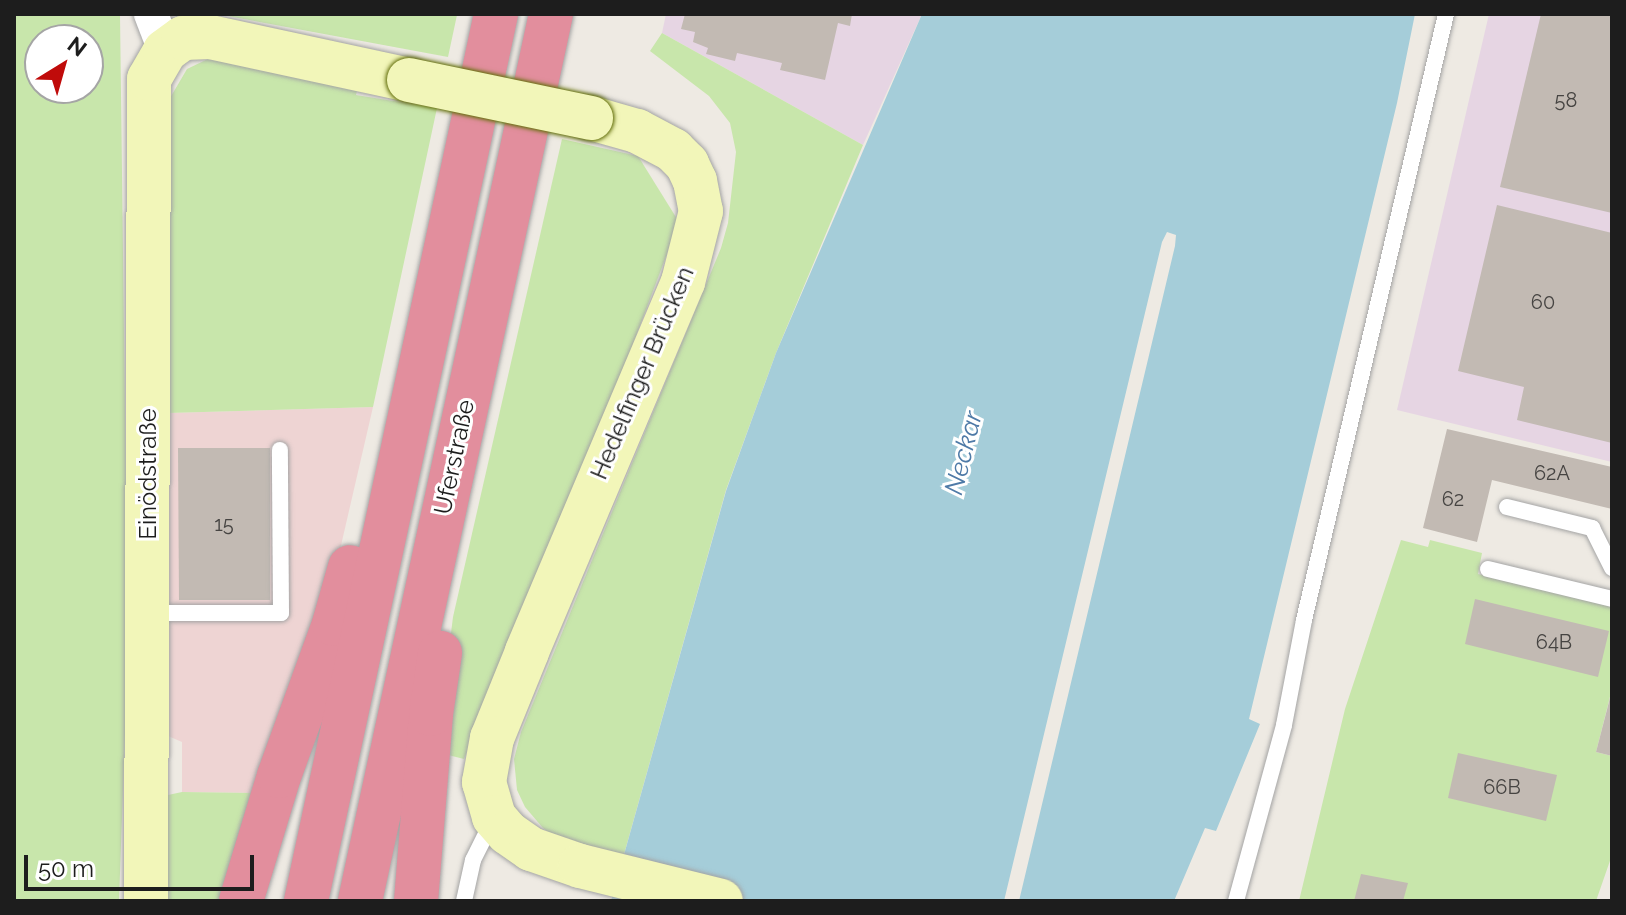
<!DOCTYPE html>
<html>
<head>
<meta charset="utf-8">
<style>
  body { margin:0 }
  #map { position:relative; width:1626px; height:915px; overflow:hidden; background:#eeeae3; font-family:Raleway,sans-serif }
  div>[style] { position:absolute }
  .commercial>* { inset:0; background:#eed4d3 }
  .industrial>* { inset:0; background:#e6d5e3 }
  .grass>* { inset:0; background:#c8e6ab }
  .water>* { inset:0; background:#a5cdd9 }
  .building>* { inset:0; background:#c2bab3 }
  .roads { filter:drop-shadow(0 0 2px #a4a4a4) drop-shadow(0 0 2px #a4a4a4) }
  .lane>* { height:16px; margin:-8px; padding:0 8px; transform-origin:8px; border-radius:8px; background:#fff }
  .street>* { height:34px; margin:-17px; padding:0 17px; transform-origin:17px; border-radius:17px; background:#fff }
  .secondary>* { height:44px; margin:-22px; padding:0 22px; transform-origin:22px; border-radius:22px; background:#f2f6b9 }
  .highway>* { height:44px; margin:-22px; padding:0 22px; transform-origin:22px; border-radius:22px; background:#e28e9d }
  .bridges { filter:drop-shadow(0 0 2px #626e0a) drop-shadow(0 0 2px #626e0a) }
  .secondary-bridge>* { height:44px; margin:-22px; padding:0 22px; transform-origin:22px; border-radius:22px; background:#f2f6b9 }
  span { translate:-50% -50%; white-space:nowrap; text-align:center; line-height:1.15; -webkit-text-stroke:6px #fff; paint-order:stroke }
  .number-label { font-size:20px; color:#464442 }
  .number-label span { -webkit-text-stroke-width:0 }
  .street-label { font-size:24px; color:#1d1d1d }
  .water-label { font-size:26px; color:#4e7aa7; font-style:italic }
  .frame { position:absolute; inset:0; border:16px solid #1d1d1d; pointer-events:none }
  .north { position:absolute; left:24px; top:24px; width:80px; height:80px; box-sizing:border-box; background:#fff; border:2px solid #a5a5a5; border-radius:50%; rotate:37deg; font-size:22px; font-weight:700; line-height:32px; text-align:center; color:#1d1d1d }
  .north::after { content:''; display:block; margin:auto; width:28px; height:36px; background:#c00b0a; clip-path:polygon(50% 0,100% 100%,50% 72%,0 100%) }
  .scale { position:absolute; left:24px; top:855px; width:230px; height:36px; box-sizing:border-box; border:4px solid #1d1d1d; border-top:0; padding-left:10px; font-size:24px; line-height:28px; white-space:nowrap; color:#1d1d1d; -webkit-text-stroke:6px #fff; paint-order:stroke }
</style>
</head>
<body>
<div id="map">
  <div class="commercial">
    <div style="clip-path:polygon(373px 407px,330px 593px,261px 793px,182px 792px,182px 742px,168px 736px,168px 413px)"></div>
  </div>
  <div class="industrial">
    <div style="clip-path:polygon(666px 14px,922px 14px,863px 145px,662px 33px)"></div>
    <div style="clip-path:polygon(1489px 14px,1612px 14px,1612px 462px,1397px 410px)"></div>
  </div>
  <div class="grass">
    <div style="clip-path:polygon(evenodd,14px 14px,120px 14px,128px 651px,119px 901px,14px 901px,14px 14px,40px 40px,88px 40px,88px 88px,40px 88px,40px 40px)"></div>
    <div style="clip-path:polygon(217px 14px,453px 14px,457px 15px,448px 57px)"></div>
    <div style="clip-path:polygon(662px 33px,863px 145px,776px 353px,726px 490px,623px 858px,552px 835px,543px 828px,525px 807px,517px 790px,514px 759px,521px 732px,721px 248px,728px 223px,736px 152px,730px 123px,709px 96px,650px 51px)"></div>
    <div style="clip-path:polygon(210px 58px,359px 83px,356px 95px,437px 108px,373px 407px,168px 413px,170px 98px,187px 69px)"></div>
    <div style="clip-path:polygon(562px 139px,638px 156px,679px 222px,621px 376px,464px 759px,436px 752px,453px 617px)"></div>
    <div style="clip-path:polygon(1401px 540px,1428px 547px,1430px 540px,1482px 553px,1478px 574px,1612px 606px,1612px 689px,1596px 752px,1612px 756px,1612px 855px,1596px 901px,1299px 901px,1345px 709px)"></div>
    <div style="clip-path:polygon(182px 792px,261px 793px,227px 901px,164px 901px,168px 795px)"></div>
  </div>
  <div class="water">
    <div style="clip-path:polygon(922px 14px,1415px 14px,1397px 103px,1249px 719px,1260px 724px,1216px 831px,1205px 828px,1174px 901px,1019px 901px,1175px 246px,1176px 235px,1167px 232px,1162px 242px,1004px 901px,611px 901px,726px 491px,776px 353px)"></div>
  </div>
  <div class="building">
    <div style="clip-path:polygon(685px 14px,852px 14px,850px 26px,838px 23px,825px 80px,780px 70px,782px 63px,737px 53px,735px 61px,706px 54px,708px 48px,693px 42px,695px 32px,681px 29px)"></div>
    <div style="clip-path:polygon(1541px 14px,1612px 14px,1612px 213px,1500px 187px)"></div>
    <div style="clip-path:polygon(1497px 205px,1612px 233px,1612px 443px,1517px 420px,1524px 387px,1458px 371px)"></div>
    <div style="clip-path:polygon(1447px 429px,1612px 467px,1612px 509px,1492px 480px,1477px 542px,1423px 528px)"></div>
    <div style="clip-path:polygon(178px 448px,270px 448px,270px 600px,179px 600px)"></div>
    <div style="clip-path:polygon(1475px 599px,1609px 631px,1598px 677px,1465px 644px)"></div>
    <div style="clip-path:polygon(1611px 694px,1612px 694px,1612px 756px,1596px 752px)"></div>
    <div style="clip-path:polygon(1458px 753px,1557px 775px,1546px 821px,1448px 798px)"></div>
    <div style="clip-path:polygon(1361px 874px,1408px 883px,1403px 901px,1354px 901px)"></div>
  </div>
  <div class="roads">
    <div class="lane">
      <div style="left:1507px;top:507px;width:88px;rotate:13.9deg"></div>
      <div style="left:1592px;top:528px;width:45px;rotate:63.4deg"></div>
      <div style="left:1488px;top:569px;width:128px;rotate:13.6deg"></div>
      <div style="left:151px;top:613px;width:130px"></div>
      <div style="left:281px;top:613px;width:163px;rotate:-90.4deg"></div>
      <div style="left:464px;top:901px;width:42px;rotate:-77.6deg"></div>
      <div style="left:473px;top:860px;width:42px;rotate:-63.4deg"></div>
      <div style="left:1236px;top:901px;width:182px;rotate:-74.7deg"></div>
      <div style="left:1284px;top:725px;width:107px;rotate:-79.2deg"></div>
      <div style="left:1304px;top:620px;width:622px;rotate:-76.81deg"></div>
    </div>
    <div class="street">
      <div style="left:151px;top:14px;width:40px;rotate:69deg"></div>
    </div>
    <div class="secondary">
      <div style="left:591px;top:118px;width:48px;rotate:15.8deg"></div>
      <div style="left:637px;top:131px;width:41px;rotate:27.8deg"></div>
      <div style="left:673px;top:150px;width:20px;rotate:45deg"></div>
      <div style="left:687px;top:164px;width:19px;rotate:65deg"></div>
      <div style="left:695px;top:181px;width:31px;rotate:79deg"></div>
      <div style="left:701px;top:211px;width:73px;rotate:104.2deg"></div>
      <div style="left:683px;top:282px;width:402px;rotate:112.9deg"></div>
      <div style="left:527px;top:652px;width:93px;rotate:112.1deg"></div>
      <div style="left:492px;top:738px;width:45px;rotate:100.3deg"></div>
      <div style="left:484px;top:782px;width:36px;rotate:74deg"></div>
      <div style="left:494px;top:817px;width:21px;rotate:49deg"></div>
      <div style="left:508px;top:833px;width:28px;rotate:35deg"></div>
      <div style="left:531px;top:849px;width:52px;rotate:19.1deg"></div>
      <div style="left:580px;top:866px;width:145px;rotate:13.9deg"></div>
      <div style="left:146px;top:901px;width:822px;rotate:-89.79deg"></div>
      <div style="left:149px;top:79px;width:32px;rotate:-60deg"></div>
      <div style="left:165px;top:51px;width:22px;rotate:-36deg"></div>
      <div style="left:183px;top:38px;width:27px;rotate:-2deg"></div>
      <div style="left:210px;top:37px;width:204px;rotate:12.2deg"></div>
    </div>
    <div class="highway">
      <div style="left:241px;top:901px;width:131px;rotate:-73.1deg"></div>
      <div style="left:279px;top:776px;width:162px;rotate:-70.1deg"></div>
      <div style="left:334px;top:624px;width:59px;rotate:-74.3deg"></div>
      <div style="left:306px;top:901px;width:907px;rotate:-77.91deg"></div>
      <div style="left:360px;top:901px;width:907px;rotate:-77.85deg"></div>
      <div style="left:416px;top:901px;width:188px;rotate:-85.4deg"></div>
      <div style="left:431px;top:714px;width:62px;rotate:-81.6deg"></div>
    </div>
  </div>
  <div class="bridges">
    <div class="secondary-bridge">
      <div style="left:409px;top:80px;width:186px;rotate:11.8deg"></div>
    </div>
  </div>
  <div class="number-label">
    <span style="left:1566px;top:100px">58</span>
    <span style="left:1543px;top:302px">60</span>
    <span style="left:1552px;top:473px">62A</span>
    <span style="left:1453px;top:499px">62</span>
    <span style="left:224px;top:524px">15</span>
    <span style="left:1554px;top:642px">64B</span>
    <span style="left:1502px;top:787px">66B</span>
  </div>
  <div class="street-label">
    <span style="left:642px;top:373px;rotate:-67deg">Hedelfinger Brücken</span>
    <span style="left:454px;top:457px;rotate:-78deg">Uferstraße</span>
    <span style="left:148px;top:474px;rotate:-90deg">Einödstraße</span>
  </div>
  <div class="water-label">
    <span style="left:964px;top:453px;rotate:-76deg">Neckar</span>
  </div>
  <div class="frame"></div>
  <div class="north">N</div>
  <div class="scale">50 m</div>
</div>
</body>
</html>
